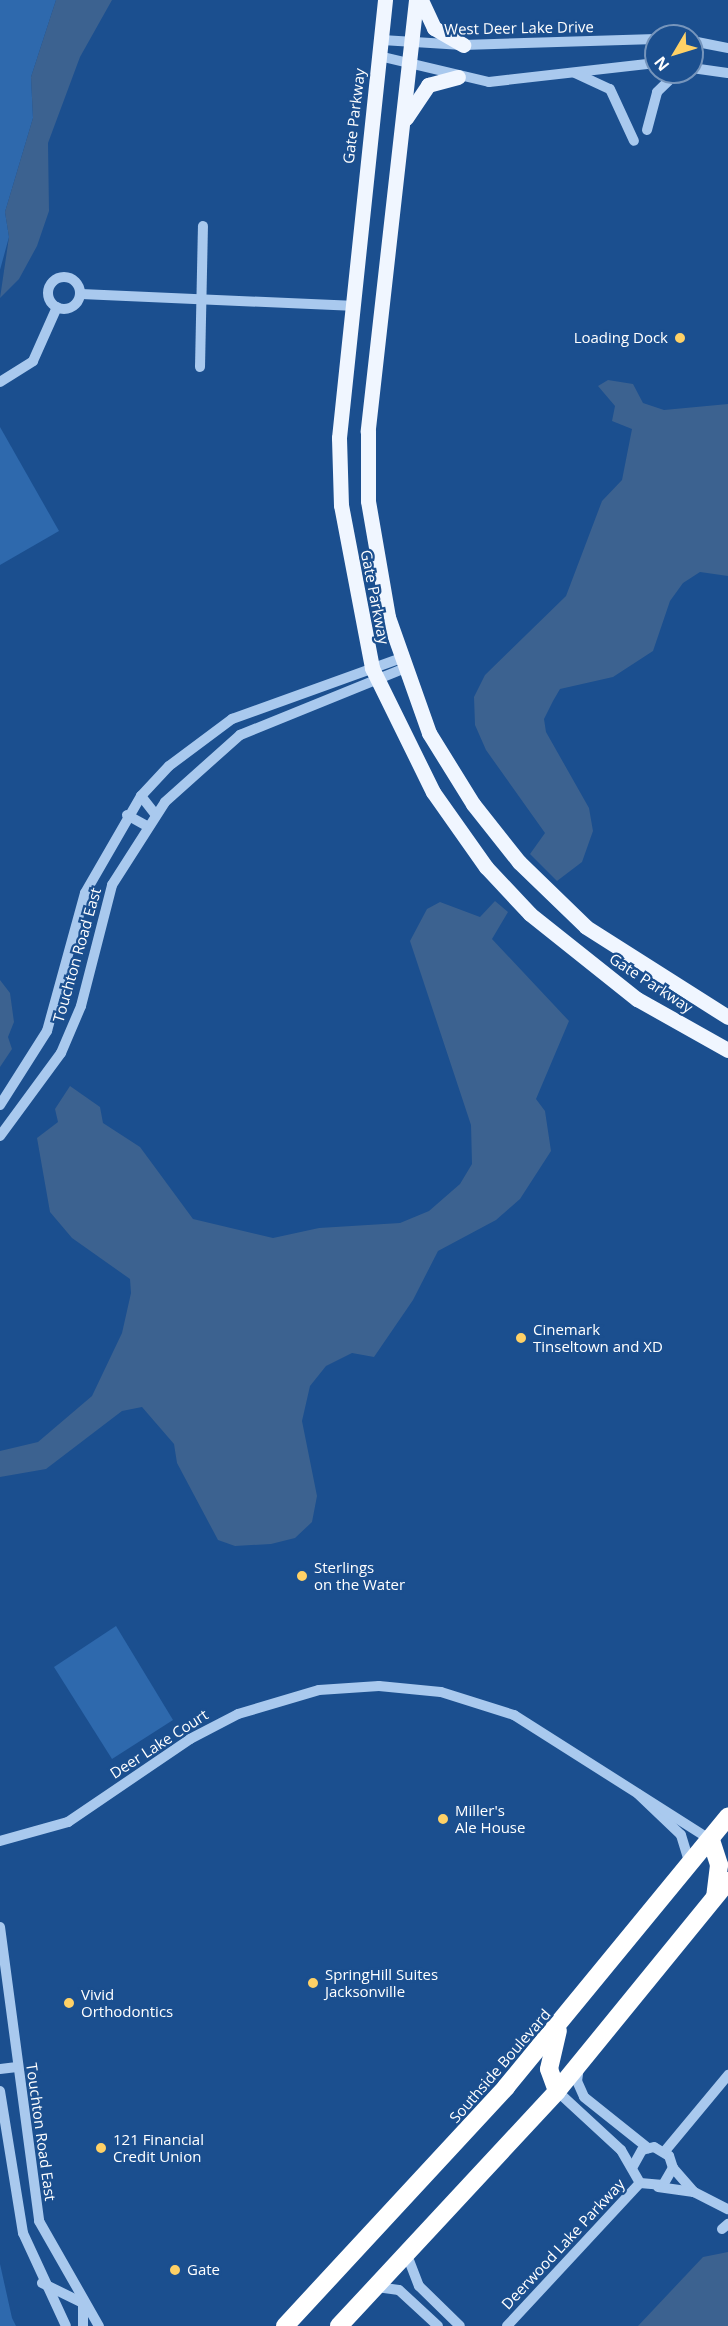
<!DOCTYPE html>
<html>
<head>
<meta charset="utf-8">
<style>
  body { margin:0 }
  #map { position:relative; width:728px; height:2326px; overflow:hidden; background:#1b4f8f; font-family:"Open Sans",sans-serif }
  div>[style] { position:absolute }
  .green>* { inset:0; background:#2e69ad }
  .water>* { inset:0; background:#3c6290 }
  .minor>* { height:10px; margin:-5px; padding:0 5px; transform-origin:5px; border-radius:5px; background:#a9c9ee }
  .minor>.ring { margin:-5px; padding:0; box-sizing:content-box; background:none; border:10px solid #a9c9ee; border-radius:50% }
  .major>* { height:15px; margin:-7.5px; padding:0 7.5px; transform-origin:7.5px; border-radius:7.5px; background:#f0f6ff }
  .highway>* { height:18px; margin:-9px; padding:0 9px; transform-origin:9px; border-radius:9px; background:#fff }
  .dots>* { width:16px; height:16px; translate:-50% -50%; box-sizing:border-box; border:3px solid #1b4f8f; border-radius:50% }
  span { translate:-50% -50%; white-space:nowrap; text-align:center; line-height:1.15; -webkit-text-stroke:4.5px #1b4f8f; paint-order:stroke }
  .street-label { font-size:15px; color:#fff }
  .poi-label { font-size:15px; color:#fff }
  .right { translate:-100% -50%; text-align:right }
  .left { translate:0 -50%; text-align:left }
  .north { position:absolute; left:644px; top:24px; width:60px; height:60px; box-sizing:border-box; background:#1b4f8f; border:2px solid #7695bc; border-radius:50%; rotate:232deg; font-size:16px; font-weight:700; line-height:24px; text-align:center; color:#fff }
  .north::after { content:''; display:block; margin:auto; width:21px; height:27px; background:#ffd166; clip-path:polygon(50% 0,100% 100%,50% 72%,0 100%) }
</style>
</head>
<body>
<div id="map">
  <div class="green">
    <div style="clip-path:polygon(0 0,56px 0,31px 77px,33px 118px,5px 212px,9px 237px,0 270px)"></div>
    <div style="clip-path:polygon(0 427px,59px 531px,0 565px)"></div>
    <div style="clip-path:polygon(116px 1626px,173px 1720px,112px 1759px,54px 1667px)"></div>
    <div style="clip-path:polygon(0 2264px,12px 2318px,16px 2326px,0 2326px)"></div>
  </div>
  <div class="water">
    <div style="clip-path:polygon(56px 0,112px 0,80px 57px,48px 143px,49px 211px,37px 246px,19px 279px,0 298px,9px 237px,5px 212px,33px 118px,31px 77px)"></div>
    <div style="clip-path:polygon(608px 380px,633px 384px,643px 403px,664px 410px,728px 404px,728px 576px,700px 572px,683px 583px,670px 601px,653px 651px,613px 677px,560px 689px,553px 701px,544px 719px,546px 732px,589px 808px,593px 831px,582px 862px,557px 881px,530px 854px,545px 833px,486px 750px,475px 725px,474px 697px,485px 675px,566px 596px,602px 501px,622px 480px,632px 429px,612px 421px,615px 406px,598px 386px)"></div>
    <div style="clip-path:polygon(495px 901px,508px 912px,492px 939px,569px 1021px,536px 1099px,545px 1111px,551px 1151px,520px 1199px,496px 1220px,438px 1251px,413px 1300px,374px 1357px,352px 1353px,326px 1366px,310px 1386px,302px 1421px,317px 1496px,312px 1522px,295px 1538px,271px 1544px,235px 1546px,218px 1540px,177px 1463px,174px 1444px,142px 1407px,122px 1411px,46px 1469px,0 1477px,0 1451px,38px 1442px,92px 1396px,122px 1333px,131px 1293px,130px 1279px,72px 1238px,50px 1212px,37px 1138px,58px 1122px,55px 1109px,70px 1086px,100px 1107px,103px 1123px,140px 1147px,193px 1219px,273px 1238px,319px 1228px,400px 1223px,429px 1211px,460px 1184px,472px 1164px,471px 1125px,410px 941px,427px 909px,440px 902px,480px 917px)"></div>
    <div style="clip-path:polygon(0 980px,10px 993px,14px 1022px,8px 1037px,12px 1049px,0 1067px)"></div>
    <div style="clip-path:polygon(728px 2252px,728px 2326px,638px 2326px,703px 2257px)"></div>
  </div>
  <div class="minor">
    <div style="left:382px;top:40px;width:81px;rotate:3.5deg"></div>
    <div style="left:463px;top:45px;width:193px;rotate:-1.8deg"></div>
    <div style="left:692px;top:41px;width:37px;rotate:11deg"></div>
    <div style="left:379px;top:56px;width:113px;rotate:13.3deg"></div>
    <div style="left:489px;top:82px;width:168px;rotate:-6.5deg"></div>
    <div style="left:692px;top:68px;width:36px;rotate:8deg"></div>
    <div style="left:575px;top:73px;width:38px;rotate:25deg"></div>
    <div style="left:610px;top:89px;width:57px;rotate:65.2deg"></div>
    <div style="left:647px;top:130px;width:39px;rotate:-75deg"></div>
    <div style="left:657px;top:92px;width:29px;rotate:-44deg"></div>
    <div class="ring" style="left:48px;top:277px;width:22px;height:22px"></div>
    <div style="left:81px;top:294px;width:270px;rotate:2.5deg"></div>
    <div style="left:200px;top:367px;width:141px;rotate:-88.8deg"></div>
    <div style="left:0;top:382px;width:39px;rotate:-32deg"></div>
    <div style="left:33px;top:361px;width:59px;rotate:-66deg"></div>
    <div style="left:141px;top:796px;width:24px;rotate:52deg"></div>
    <div style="left:127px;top:815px;width:23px;rotate:29deg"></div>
    <div style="left:0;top:1105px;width:88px;rotate:-57.6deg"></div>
    <div style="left:47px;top:1031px;width:143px;rotate:-74.6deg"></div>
    <div style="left:85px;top:893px;width:112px;rotate:-60deg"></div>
    <div style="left:141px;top:796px;width:41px;rotate:-47deg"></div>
    <div style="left:169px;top:766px;width:79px;rotate:-36.7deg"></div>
    <div style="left:232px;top:719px;width:180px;rotate:-19.8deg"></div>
    <div style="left:0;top:1136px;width:103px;rotate:-53.7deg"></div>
    <div style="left:61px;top:1053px;width:51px;rotate:-66.9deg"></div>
    <div style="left:81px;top:1006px;width:125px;rotate:-75.6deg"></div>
    <div style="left:112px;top:885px;width:98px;rotate:-57.4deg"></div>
    <div style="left:165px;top:802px;width:101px;rotate:-41.8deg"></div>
    <div style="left:240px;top:735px;width:178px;rotate:-22.1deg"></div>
    <div style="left:638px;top:1794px;width:59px;rotate:43.6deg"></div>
    <div style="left:681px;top:1835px;width:28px;rotate:73deg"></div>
    <div style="left:0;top:1841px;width:71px;rotate:-15.6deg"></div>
    <div style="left:68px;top:1822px;width:148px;rotate:-34.2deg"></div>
    <div style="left:190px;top:1739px;width:54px;rotate:-27.5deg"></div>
    <div style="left:238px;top:1714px;width:84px;rotate:-16.5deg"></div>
    <div style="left:319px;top:1690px;width:60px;rotate:-3.8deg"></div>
    <div style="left:379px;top:1686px;width:62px;rotate:5.5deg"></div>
    <div style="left:441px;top:1692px;width:77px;rotate:17.5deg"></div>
    <div style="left:514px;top:1715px;width:233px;rotate:32.4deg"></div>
    <div style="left:0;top:1927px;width:297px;rotate:82.4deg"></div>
    <div style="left:39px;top:2221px;width:121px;rotate:60.3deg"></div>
    <div style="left:579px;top:2067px;width:14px;rotate:98deg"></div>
    <div style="left:577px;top:2081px;width:17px;rotate:66deg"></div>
    <div style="left:584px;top:2097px;width:82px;rotate:38.6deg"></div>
    <div style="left:0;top:2069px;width:17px;rotate:-7deg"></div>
    <div style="left:0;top:2091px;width:144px;rotate:80.8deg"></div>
    <div style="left:23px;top:2233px;width:102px;rotate:65.2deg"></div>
    <div style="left:557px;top:2091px;width:87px;rotate:42.7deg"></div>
    <div style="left:621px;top:2150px;width:38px;rotate:60deg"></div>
    <div style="left:640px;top:2183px;width:23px;rotate:5deg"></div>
    <div style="left:663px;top:2185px;width:20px;rotate:-60deg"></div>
    <div style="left:673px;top:2168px;width:13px;rotate:-108deg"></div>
    <div style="left:669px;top:2156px;width:17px;rotate:-149deg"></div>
    <div style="left:654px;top:2147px;width:12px;rotate:166deg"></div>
    <div style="left:642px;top:2150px;width:18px;rotate:119deg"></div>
    <div style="left:665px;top:2151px;width:99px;rotate:-50.3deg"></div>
    <div style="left:673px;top:2168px;width:32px;rotate:49deg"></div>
    <div style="left:658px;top:2187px;width:36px;rotate:8deg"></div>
    <div style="left:694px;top:2192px;width:38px;rotate:27deg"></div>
    <div style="left:722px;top:2229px;width:8px;rotate:-40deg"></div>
    <div style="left:407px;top:2255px;width:33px;rotate:69deg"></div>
    <div style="left:419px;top:2286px;width:57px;rotate:44.3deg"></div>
    <div style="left:42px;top:2283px;width:46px;rotate:26deg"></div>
    <div style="left:83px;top:2303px;width:23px;rotate:90deg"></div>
    <div style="left:377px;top:2287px;width:22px;rotate:8deg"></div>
    <div style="left:399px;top:2290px;width:53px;rotate:42.7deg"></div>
    <div style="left:507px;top:2326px;width:195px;rotate:-47.1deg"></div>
  </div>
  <div class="major">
    <div style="left:385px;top:0;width:440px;rotate:96deg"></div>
    <div style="left:339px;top:438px;width:67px;rotate:88.3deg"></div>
    <div style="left:341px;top:505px;width:166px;rotate:79.2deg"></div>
    <div style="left:372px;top:668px;width:138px;rotate:63.8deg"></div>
    <div style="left:433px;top:792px;width:92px;rotate:54.8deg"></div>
    <div style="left:486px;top:867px;width:64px;rotate:46.9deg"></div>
    <div style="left:530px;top:914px;width:137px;rotate:38.5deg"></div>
    <div style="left:637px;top:999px;width:104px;rotate:29.3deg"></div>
    <div style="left:416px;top:0;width:434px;rotate:96.4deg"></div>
    <div style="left:368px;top:431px;width:70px;rotate:90deg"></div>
    <div style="left:368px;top:501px;width:118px;rotate:80.2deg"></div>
    <div style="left:388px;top:617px;width:123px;rotate:70.5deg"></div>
    <div style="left:429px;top:733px;width:84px;rotate:58.2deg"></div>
    <div style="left:473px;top:804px;width:74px;rotate:51.6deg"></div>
    <div style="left:519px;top:862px;width:93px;rotate:44.1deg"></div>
    <div style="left:586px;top:927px;width:168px;rotate:32.4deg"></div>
    <div style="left:421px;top:0;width:31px;rotate:65deg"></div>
    <div style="left:434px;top:28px;width:34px;rotate:30deg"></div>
    <div style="left:406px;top:118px;width:40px;rotate:-56deg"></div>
    <div style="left:428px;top:85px;width:31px;rotate:-15deg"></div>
  </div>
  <div class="highway">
    <div style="left:711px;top:1840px;width:26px;rotate:72deg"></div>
    <div style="left:719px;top:1865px;width:31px;rotate:97deg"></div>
    <div style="left:557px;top:2091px;width:23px;rotate:-110deg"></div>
    <div style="left:549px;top:2069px;width:39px;rotate:-77deg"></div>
    <div style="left:285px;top:2326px;width:326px;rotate:-47.2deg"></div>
    <div style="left:506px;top:2087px;width:350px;rotate:-50.6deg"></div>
    <div style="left:339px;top:2326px;width:321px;rotate:-47.1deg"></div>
    <div style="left:557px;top:2091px;width:271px;rotate:-50.8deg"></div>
  </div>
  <div class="dots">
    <div style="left:680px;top:338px;background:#ffd166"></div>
    <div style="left:521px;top:1338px;background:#ffd166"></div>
    <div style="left:302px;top:1576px;background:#ffd166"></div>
    <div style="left:443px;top:1819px;background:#ffd166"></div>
    <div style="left:313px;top:1983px;background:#ffd166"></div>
    <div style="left:69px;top:2003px;background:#ffd166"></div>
    <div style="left:101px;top:2148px;background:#ffd166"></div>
    <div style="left:175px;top:2270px;background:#ffd166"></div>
  </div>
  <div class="street-label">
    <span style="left:519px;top:28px;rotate:-1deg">West Deer Lake Drive</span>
    <span style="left:354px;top:116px;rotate:-83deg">Gate Parkway</span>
    <span style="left:375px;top:597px;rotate:79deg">Gate Parkway</span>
    <span style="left:77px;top:955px;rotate:-74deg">Touchton Road East</span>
    <span style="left:651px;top:983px;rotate:33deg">Gate Parkway</span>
    <span style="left:159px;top:1744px;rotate:-33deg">Deer Lake Court</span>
    <span style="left:500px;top:2066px;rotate:-49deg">Southside Boulevard</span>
    <span style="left:41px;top:2132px;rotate:82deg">Touchton Road East</span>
    <span style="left:563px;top:2244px;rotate:-47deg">Deerwood Lake Parkway</span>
  </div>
  <div class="poi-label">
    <span class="right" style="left:668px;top:338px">Loading Dock</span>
    <span class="left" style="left:533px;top:1338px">Cinemark<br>Tinseltown and XD</span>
    <span class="left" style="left:314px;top:1576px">Sterlings<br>on the Water</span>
    <span class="left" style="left:455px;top:1819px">Miller's<br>Ale House</span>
    <span class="left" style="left:325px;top:1983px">SpringHill Suites<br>Jacksonville</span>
    <span class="left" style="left:81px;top:2003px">Vivid<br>Orthodontics</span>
    <span class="left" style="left:113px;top:2148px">121 Financial<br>Credit Union</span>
    <span class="left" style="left:187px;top:2270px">Gate</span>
  </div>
  <div class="north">N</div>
</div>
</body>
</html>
